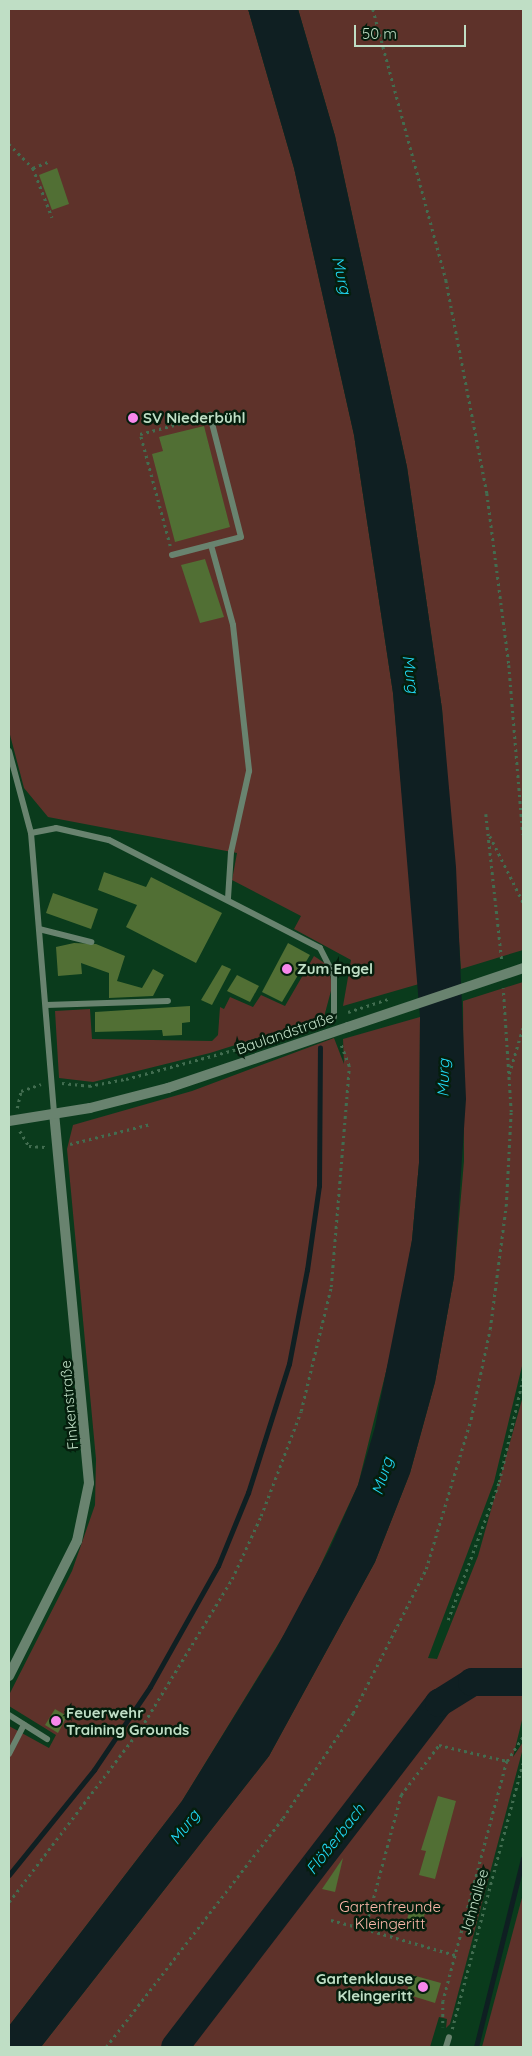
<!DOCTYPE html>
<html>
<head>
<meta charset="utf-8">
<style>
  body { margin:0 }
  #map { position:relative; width:532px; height:2056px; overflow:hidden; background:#0a3b1c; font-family:Quicksand,sans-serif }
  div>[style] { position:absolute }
  .green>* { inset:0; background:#5e322a }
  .water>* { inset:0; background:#0f1f22 }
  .stream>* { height:4.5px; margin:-2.25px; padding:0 2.25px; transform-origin:2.25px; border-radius:2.25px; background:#0f1f22 }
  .river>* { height:28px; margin:-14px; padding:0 14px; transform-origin:14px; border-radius:14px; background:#0f1f22 }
  .building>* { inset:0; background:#516f34 }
  .path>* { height:2.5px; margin-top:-1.25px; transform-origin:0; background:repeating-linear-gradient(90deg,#426d50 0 2.5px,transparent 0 6.5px) }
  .service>* { height:6px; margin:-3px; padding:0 3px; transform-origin:3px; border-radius:3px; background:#69836f }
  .minor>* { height:10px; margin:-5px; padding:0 5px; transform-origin:5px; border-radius:5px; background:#69836f }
  .tertiary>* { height:10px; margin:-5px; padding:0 5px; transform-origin:5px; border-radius:5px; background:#69836f }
  .path-bridge>* { height:2.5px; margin-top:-1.25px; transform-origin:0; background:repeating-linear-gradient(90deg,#426d50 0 2.5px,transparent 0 6.5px) }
  .tertiary-bridge>* { height:10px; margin:-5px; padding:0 5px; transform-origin:5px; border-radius:5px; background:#69836f }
  .dots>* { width:14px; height:14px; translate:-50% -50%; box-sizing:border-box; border:2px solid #051e0d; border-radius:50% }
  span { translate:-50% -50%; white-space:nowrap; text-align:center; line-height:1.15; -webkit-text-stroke:5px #051e0d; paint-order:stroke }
  .poi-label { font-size:15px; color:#bfdec5; font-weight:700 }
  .left { translate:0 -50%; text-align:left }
  .right { translate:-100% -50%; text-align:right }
  .street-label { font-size:15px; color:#bfdec5 }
  .park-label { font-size:15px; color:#fdb8aa }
  .water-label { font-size:16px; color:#21dbf7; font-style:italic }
  .frame { position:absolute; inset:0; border:10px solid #bfdec5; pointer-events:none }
  .scale { position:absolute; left:354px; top:25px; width:112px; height:22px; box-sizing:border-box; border:2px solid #bfdec5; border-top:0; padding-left:6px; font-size:15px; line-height:18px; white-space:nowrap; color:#bfdec5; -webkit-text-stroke:4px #051e0d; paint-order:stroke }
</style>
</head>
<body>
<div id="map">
  <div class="green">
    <div style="clip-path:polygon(9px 9px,248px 9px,294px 168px,354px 435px,393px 693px,419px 984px,343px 1006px,351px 960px,294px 929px,301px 916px,232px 880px,237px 853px,48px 817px,24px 788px,9px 731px)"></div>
    <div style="clip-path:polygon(298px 9px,523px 9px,523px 950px,461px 969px,442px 709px,407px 467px,335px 136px)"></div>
    <div style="clip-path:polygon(314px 956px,329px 966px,332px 987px,324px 1017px,210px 1053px,93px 1082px,59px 1078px,55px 1011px,90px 1009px,92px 1039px,212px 1041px,218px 1035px,220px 1007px,224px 1009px,230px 997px,253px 1007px,261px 995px,285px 1006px)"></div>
    <div style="clip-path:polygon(523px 982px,523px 1362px,494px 1482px,428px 1658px,437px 1659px,478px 1556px,523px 1396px,523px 1676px,488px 1672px,470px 1678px,451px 1687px,426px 1709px,168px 2047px,41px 2047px,269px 1756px,375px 1562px,410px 1473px,435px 1382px,454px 1277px,464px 1161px,463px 1001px)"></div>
    <div style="clip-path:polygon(420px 1017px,419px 1163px,412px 1240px,399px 1319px,358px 1485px,301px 1607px,182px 1801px,9px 2026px,9px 1726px,49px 1748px,56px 1735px,9px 1706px,9px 1695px,72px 1571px,95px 1505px,96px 1459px,67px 1149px,73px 1125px,192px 1091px,334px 1038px,344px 1064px,343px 1039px)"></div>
    <div style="clip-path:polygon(504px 1683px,523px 1686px,523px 1716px,513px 1757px,523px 1742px,523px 1748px,450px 2024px,446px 2028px,447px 2019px,439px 2017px,430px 2047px,179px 2047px,442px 1707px,471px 1687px)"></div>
    <div style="clip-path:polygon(523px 1894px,523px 2047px,482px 2047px)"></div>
  </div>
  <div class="water">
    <div style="clip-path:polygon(248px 9px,298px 9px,335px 136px,407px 467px,442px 709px,456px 867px,466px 1099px,454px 1277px,435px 1382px,410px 1473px,375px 1562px,269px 1756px,41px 2047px,9px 2047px,9px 2026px,182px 1801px,276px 1649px,330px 1548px,358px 1485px,375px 1427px,412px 1240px,419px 1163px,420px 1017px,393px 693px,354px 435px,294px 168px)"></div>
  </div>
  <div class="stream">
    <div style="left:9px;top:1875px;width:135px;rotate:-51deg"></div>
    <div style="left:94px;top:1770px;width:100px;rotate:-56deg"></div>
    <div style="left:150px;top:1687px;width:139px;rotate:-60.7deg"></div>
    <div style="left:218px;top:1566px;width:79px;rotate:-67.7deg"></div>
    <div style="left:248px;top:1493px;width:135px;rotate:-72.4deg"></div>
    <div style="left:289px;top:1364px;width:96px;rotate:-79.2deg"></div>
    <div style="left:307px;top:1270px;width:85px;rotate:-81.9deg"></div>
    <div style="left:319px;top:1186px;width:138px;rotate:-89.6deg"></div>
    <div style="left:476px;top:2047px;width:194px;rotate:-76deg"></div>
  </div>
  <div class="river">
    <div style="left:175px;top:2047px;width:434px;rotate:-52.5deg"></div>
    <div style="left:439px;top:1703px;width:39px;rotate:-32deg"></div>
    <div style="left:472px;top:1682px;width:51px"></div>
  </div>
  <div class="building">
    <div style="clip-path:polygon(57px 168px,69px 204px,52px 210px,39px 175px)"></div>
    <div style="clip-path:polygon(204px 426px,230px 527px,175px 542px,152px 454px,163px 451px,159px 437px)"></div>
    <div style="clip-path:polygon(205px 559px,224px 617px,200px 623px,181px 565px)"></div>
    <div style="clip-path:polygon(104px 872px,146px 887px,151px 877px,222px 913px,196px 963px,126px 927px,137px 905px,98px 890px)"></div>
    <div style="clip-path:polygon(53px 893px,98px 909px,91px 929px,46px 913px)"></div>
    <div style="clip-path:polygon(74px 943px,96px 944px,125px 956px,117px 981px,142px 988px,153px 969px,164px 975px,153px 996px,109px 998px,109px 973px,81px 963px,82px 974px,58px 976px,56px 947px)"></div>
    <div style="clip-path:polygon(288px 943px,310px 955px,282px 1002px,262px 992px)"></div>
    <div style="clip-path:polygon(222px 965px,231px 969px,212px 1005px,201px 1000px)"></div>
    <div style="clip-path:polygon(237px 975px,259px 986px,250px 1002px,227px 991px)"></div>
    <div style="clip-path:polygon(190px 1006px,190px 1022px,182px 1023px,182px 1035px,163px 1036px,162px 1030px,95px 1032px,95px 1012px)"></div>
    <div style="clip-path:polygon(55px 1709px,67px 1716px,58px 1733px,45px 1725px)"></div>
    <div style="clip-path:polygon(438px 1796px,456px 1801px,435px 1879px,419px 1875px,426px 1851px,421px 1850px)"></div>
    <div style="clip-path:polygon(343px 1858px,335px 1892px,322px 1889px)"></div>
    <div style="clip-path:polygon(412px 1901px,427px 1905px,420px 1931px,405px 1927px)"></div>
    <div style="clip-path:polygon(412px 1975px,441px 1983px,435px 2003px,406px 1994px)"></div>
  </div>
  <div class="path">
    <div style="left:373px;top:9px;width:281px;rotate:74.9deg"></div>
    <div style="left:446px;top:280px;width:217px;rotate:79.1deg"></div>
    <div style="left:487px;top:493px;width:173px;rotate:82.7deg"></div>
    <div style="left:509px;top:665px;width:170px;rotate:85.3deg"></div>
    <div style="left:9px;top:144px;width:34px;rotate:45deg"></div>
    <div style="left:33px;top:168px;width:18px;rotate:-22deg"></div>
    <div style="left:33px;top:168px;width:53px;rotate:68.8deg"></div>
    <div style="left:170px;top:546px;width:116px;rotate:-105deg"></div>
    <div style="left:140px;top:434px;width:63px;rotate:-14.7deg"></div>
    <div style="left:486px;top:814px;width:149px;rotate:83.8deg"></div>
    <div style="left:490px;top:836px;width:74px;rotate:63.4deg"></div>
    <div style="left:509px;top:1074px;width:49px;rotate:-73.4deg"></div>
    <div style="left:62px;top:1083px;width:27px;rotate:6deg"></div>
    <div style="left:89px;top:1086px;width:38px;rotate:-11deg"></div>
    <div style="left:126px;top:1079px;width:119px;rotate:-15.1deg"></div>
    <div style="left:17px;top:1108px;width:17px;rotate:-77deg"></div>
    <div style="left:21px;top:1091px;width:21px;rotate:-19deg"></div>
    <div style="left:20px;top:1131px;width:17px;rotate:59deg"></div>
    <div style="left:29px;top:1146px;width:16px;rotate:4deg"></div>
    <div style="left:70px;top:1144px;width:83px;rotate:-13.9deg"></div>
    <div style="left:448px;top:1620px;width:147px;rotate:-69.7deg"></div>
    <div style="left:499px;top:1482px;width:107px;rotate:-77deg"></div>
    <div style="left:507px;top:1761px;width:30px;rotate:-57deg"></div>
    <div style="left:9px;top:1902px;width:218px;rotate:-52.8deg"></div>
    <div style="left:141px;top:1728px;width:175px;rotate:-58.6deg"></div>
    <div style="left:232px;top:1579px;width:69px;rotate:-65.3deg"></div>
    <div style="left:261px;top:1516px;width:112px;rotate:-69.1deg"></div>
    <div style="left:301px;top:1411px;width:128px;rotate:-76.4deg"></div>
    <div style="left:331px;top:1287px;width:222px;rotate:-85.3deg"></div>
    <div style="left:349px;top:1066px;width:25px;rotate:-111deg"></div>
    <div style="left:331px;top:1920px;width:35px;rotate:15deg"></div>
    <div style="left:365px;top:1929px;width:139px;rotate:-75deg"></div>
    <div style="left:401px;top:1795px;width:63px;rotate:-52.8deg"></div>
    <div style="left:439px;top:1745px;width:70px;rotate:13.2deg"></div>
    <div style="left:507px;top:1761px;width:248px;rotate:104.9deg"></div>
    <div style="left:443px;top:2001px;width:26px;rotate:90deg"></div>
    <div style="left:365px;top:1929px;width:94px;rotate:16.1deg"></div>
    <div style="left:452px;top:2029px;width:275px;rotate:-75.1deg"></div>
    <div style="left:106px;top:2047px;width:289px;rotate:-52.3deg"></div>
    <div style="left:283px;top:1818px;width:126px;rotate:-56.3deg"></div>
    <div style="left:353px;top:1713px;width:161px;rotate:-63.1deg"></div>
    <div style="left:426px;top:1569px;width:157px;rotate:-73.3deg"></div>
    <div style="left:471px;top:1419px;width:92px;rotate:-78.1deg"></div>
    <div style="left:490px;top:1329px;width:124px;rotate:-82.6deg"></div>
    <div style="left:506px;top:1206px;width:94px;rotate:-87deg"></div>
    <div style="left:511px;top:1112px;width:124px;rotate:-93.7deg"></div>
  </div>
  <div class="service">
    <div style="left:211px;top:545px;width:83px;rotate:74.6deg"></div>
    <div style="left:233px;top:625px;width:147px;rotate:83.7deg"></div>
    <div style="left:249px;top:771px;width:83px;rotate:102.5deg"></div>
    <div style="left:231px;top:852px;width:47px;rotate:93.7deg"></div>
    <div style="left:172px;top:555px;width:71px;rotate:-14.6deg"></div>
    <div style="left:241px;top:537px;width:126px;rotate:-104.3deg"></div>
    <div style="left:9px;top:751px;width:85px;rotate:75deg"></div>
    <div style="left:31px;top:833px;width:283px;rotate:85.3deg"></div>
    <div style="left:31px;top:833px;width:25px;rotate:-11deg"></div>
    <div style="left:56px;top:828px;width:54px;rotate:12.8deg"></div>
    <div style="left:109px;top:840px;width:237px;rotate:27.1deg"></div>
    <div style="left:320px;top:948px;width:31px;rotate:63deg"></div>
    <div style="left:334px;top:976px;width:41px;rotate:90deg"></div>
    <div style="left:39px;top:929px;width:54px;rotate:14deg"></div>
    <div style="left:46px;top:1005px;width:122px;rotate:-1.9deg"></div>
    <div style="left:9px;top:1715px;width:45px;rotate:32.3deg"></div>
    <div style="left:9px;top:1754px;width:33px;rotate:-63deg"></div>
    <div style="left:446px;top:2047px;width:10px;rotate:-73deg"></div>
  </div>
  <div class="minor">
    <div style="left:9px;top:1676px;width:151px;rotate:-63.3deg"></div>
    <div style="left:77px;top:1541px;width:59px;rotate:-78.3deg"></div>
    <div style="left:89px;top:1483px;width:370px;rotate:-95.4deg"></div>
  </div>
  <div class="tertiary">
    <div style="left:9px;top:1121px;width:82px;rotate:-9.1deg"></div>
    <div style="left:90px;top:1108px;width:81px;rotate:-14.4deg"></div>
    <div style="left:168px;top:1088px;width:190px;rotate:-18.7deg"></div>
  </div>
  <div class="path-bridge">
    <div style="left:348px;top:1012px;width:45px;rotate:-18deg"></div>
  </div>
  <div class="tertiary-bridge">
    <div style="left:348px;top:1027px;width:185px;rotate:-18.6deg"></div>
  </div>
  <div class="dots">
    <div style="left:133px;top:418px;background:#f788eb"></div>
    <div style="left:287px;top:969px;background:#f788eb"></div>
    <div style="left:56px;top:1721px;background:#f788eb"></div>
    <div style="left:423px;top:1987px;background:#f788eb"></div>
  </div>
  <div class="poi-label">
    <span class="left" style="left:143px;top:418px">SV Niederbühl</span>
    <span class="left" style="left:297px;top:969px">Zum Engel</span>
    <span class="left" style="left:66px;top:1721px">Feuerwehr<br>Training Grounds</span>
    <span class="right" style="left:413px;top:1987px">Gartenklause<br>Kleingeritt</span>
  </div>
  <div class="street-label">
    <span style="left:285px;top:1033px;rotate:-19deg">Baulandstraße</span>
    <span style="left:69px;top:1405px;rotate:-95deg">Finkenstraße</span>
    <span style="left:474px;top:1902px;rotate:-74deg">Jahnallee</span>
  </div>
  <div class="park-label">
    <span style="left:390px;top:1915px">Gartenfreunde<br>Kleingeritt</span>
  </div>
  <div class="water-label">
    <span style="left:342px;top:275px;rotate:77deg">Murg</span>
    <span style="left:411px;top:674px;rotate:82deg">Murg</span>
    <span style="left:443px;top:1078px;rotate:-89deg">Murg</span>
    <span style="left:382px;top:1476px;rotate:-73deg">Murg</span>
    <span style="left:184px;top:1827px;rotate:-53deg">Murg</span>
    <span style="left:335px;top:1839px;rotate:-52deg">Flößerbach</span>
  </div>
  <div class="frame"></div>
  <div class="scale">50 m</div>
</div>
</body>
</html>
